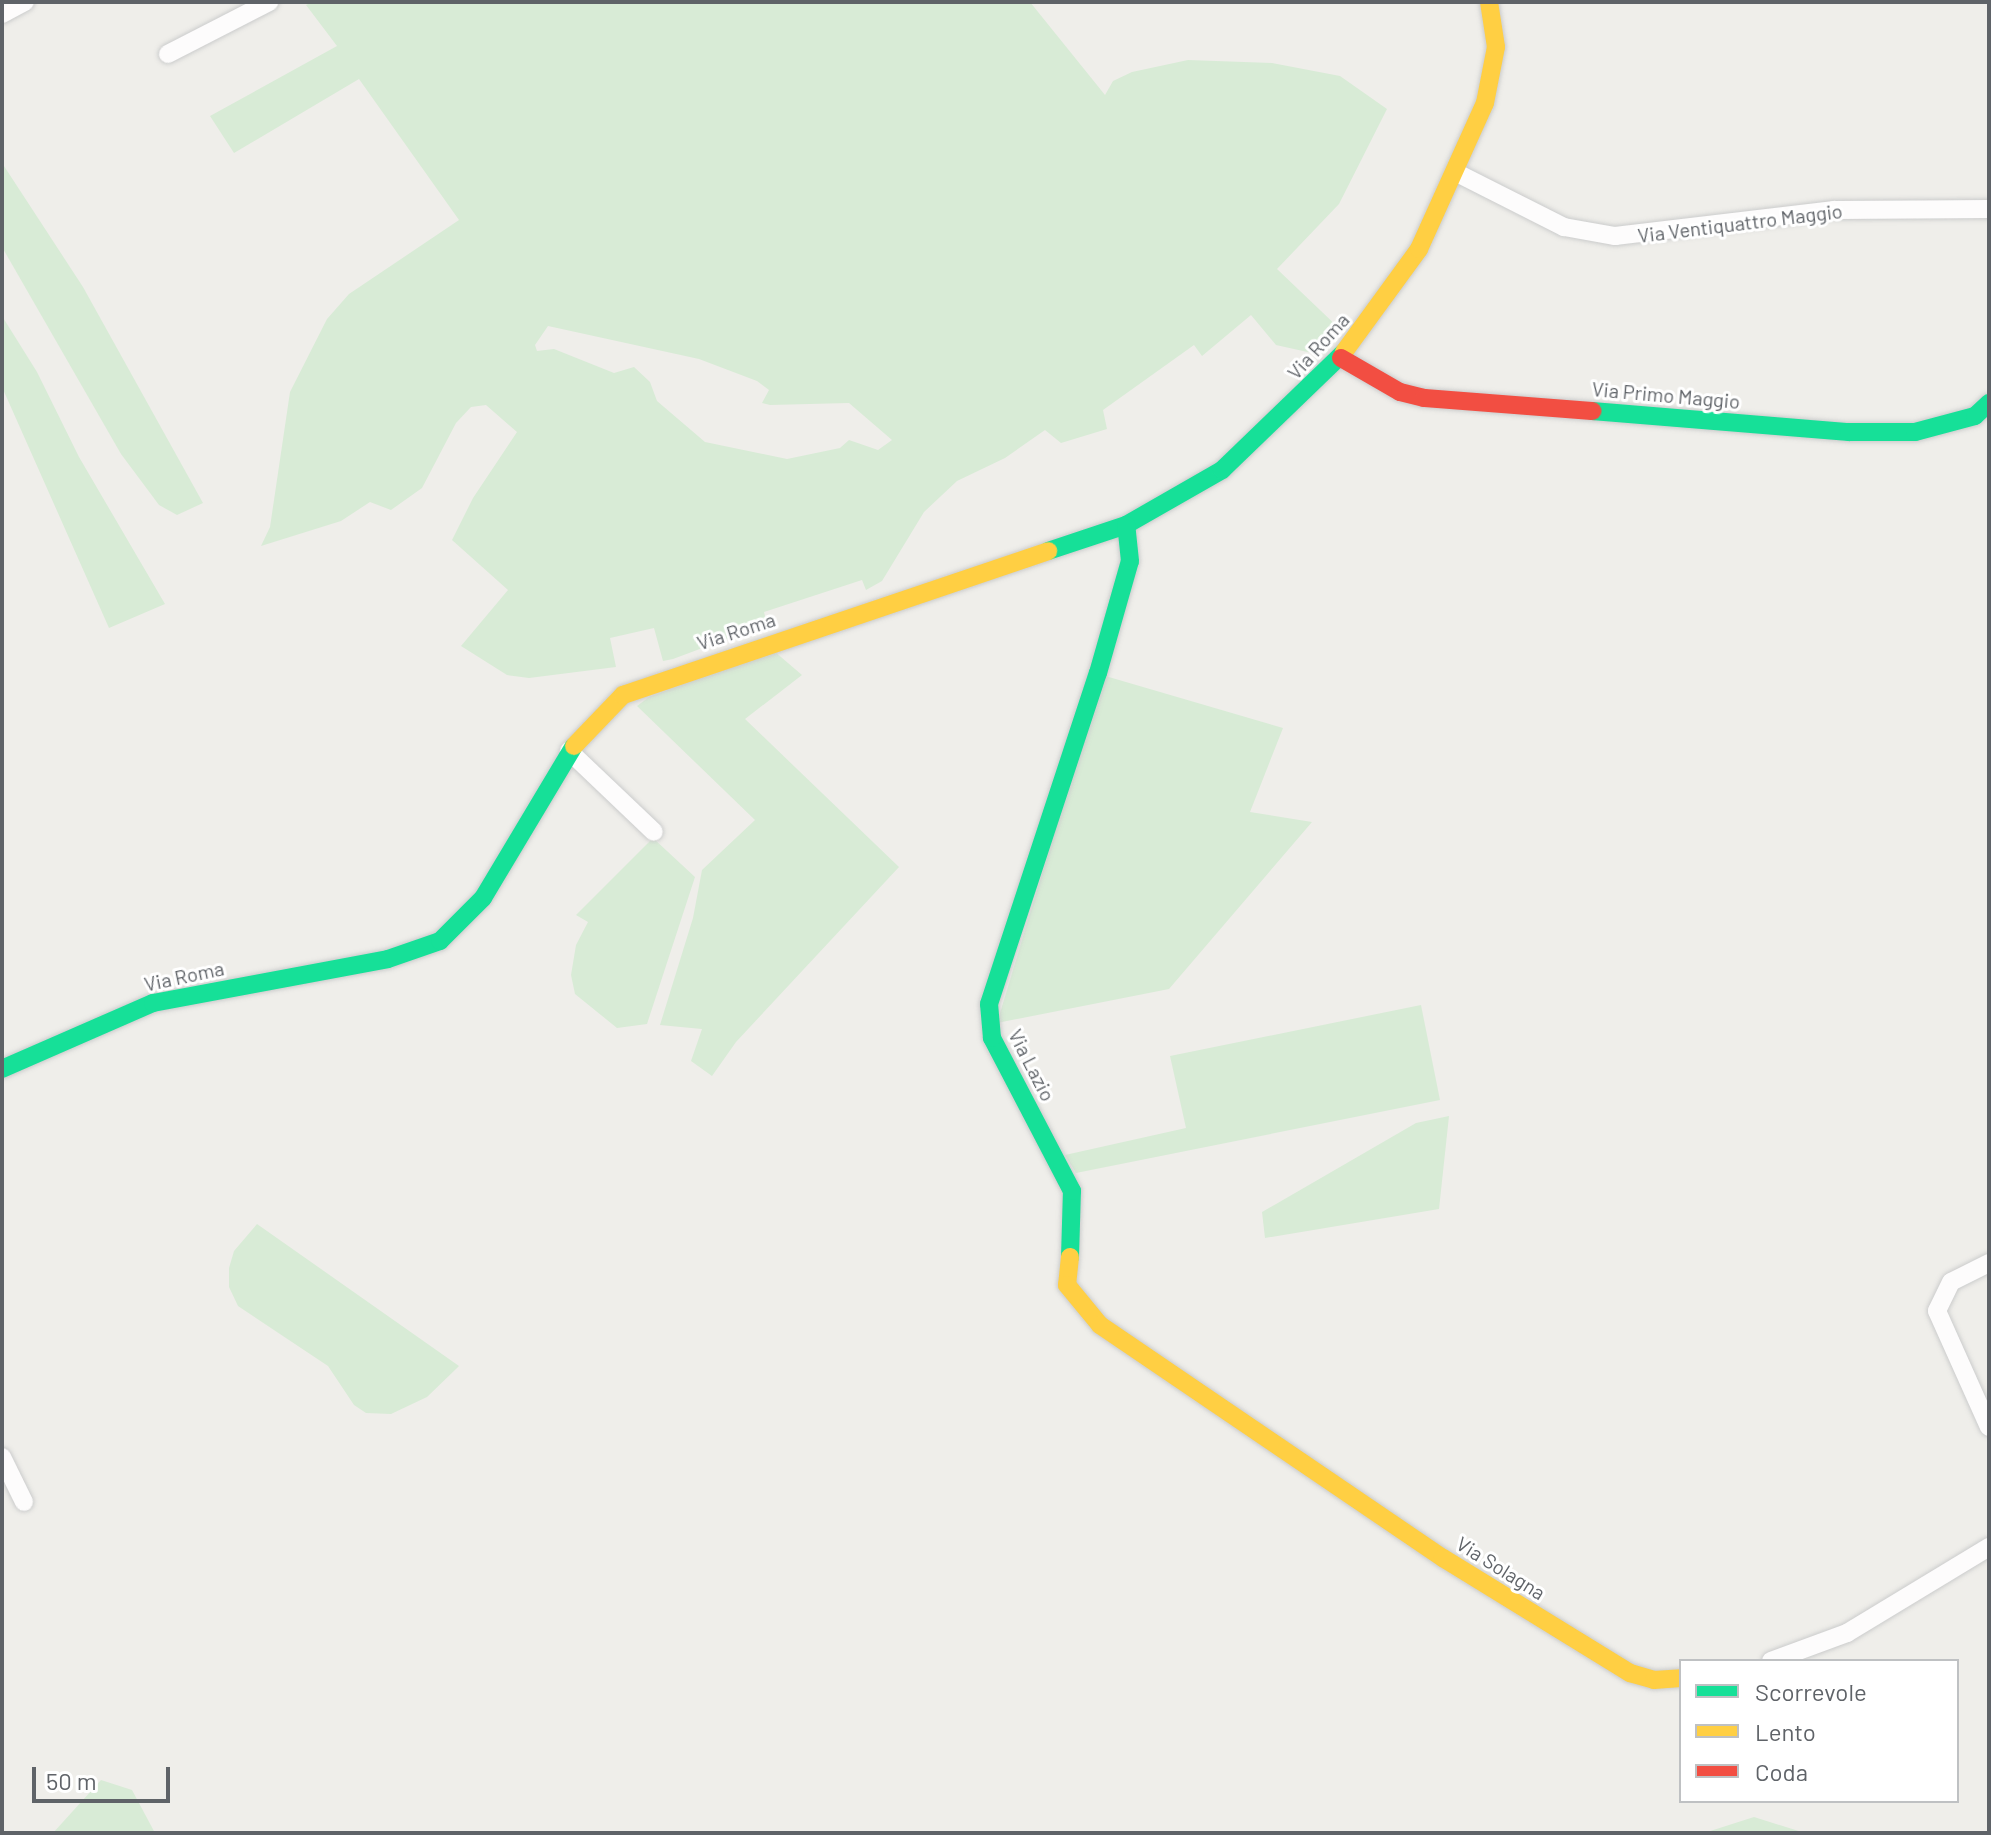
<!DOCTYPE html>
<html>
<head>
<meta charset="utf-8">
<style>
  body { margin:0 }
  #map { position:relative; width:1991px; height:1835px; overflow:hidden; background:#efeeea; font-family:Barlow,sans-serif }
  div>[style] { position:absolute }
  .green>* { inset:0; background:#d8ebd6 }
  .roads { filter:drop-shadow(0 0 2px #cbcccc) drop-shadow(0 0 2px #cbcccc) }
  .street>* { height:18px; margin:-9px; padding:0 9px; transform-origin:9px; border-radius:9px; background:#fdfcfc }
  .fast>* { height:18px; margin:-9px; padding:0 9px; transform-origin:9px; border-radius:9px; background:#16e098 }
  .slow>* { height:18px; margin:-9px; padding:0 9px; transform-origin:9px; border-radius:9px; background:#ffcf43 }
  .jam>* { height:18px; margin:-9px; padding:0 9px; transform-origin:9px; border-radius:9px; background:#f24e42 }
  span { translate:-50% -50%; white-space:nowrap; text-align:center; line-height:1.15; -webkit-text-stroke:6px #fff; paint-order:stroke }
  .street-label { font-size:20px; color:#5f6368 }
  .frame { position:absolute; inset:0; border:4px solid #5f6368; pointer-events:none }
  .legend { position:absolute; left:1679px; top:1659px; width:280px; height:144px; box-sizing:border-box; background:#fff; border:2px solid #bfc1c3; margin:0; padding:10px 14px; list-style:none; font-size:24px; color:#5f6368 }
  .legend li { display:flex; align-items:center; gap:16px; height:40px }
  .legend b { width:40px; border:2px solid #bfc1c3 }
  .scale { position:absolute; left:32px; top:1767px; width:138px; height:36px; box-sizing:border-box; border:4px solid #5f6368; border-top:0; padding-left:10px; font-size:24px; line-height:28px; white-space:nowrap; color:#5f6368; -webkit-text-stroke:6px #fff; paint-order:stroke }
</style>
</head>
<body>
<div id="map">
  <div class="green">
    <div style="clip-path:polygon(evenodd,312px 2px,1030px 2px,1105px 95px,1113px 81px,1132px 72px,1188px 60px,1272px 63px,1340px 76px,1387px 109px,1339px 204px,1277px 269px,1342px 331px,1321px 355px,1276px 345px,1251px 315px,1202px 356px,1194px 345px,1103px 410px,1107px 429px,1061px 443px,1045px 430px,1005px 458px,957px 481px,924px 512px,882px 581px,866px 590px,862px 580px,764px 612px,767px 624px,673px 659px,663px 661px,654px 628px,610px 638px,616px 667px,529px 678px,507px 675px,461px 646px,508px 590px,452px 540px,473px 498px,517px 432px,486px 405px,471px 407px,456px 423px,422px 488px,391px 510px,370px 502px,341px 521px,261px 546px,270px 527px,290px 392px,327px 319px,349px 294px,459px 220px,359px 79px,234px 153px,210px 116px,337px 46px,306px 5px,312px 2px,548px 326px,699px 359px,757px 381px,769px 390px,762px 403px,770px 405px,849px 403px,892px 440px,878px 450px,849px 440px,840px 448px,787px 459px,705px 442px,657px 401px,650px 382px,634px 367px,614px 373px,554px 349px,537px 351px,535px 345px,548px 326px)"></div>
    <div style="clip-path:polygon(2px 163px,83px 287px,203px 503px,177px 515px,159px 505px,121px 454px,2px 247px)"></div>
    <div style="clip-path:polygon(2px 316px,37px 372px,79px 457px,165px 604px,109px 628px,2px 387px)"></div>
    <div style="clip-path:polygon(774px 651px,802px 675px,745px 719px,899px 867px,736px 1042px,712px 1076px,691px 1061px,702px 1029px,660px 1025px,693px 918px,702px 870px,755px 820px,637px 706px,649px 697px)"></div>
    <div style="clip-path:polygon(1102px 675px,1283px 728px,1250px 812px,1312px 822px,1169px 989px,997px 1023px)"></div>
    <div style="clip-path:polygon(653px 838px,695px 877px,647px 1024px,617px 1028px,575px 994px,571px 975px,576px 945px,588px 922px,576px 915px)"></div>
    <div style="clip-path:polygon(1421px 1005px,1440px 1100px,1076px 1173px,1065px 1155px,1186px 1128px,1170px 1056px)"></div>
    <div style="clip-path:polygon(1449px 1116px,1439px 1209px,1265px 1238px,1262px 1212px,1416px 1123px)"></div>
    <div style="clip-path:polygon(257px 1224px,459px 1366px,456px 1369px,427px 1397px,391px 1414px,366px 1413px,354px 1405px,328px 1366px,238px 1306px,229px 1287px,229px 1268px,234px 1251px)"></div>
    <div style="clip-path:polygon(101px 1780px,132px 1790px,155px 1833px,53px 1833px)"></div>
    <div style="clip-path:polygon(1754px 1817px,1805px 1833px,1704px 1833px)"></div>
  </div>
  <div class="roads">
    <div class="street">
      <div style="left:2px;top:14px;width:26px;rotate:-28deg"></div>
      <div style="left:168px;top:54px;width:114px;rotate:-27.2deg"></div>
      <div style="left:1457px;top:173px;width:120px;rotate:26.8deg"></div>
      <div style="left:1564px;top:227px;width:52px;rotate:10deg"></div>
      <div style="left:1615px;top:236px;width:221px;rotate:-6.8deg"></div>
      <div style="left:1834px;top:210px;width:155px;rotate:-0.4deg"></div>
      <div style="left:569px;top:751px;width:117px;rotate:43.6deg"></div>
      <div style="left:1989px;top:1263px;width:42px;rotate:153.4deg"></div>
      <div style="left:1951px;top:1282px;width:32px;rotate:116deg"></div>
      <div style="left:1937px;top:1311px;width:127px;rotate:65.9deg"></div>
      <div style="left:2px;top:1457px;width:50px;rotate:63.9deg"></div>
      <div style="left:1771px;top:1661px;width:81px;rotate:-20.2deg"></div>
      <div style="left:1847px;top:1633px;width:166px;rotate:-31.2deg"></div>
    </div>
    <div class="fast">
      <div style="left:1592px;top:411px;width:258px;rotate:4.7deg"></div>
      <div style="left:1849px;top:432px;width:66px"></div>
      <div style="left:1915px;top:432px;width:62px;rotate:-14.9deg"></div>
      <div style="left:1975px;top:416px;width:19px;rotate:-43deg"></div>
      <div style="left:1048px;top:551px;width:82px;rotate:-18.4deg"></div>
      <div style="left:1126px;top:525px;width:111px;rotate:-29.8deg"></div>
      <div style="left:1222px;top:470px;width:170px;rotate:-44deg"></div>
      <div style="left:2px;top:1069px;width:165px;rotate:-23.6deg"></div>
      <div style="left:153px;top:1003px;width:239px;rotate:-10.6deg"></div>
      <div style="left:388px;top:959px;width:55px;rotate:-19.1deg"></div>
      <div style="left:440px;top:941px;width:61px;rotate:-45deg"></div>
      <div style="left:483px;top:898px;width:177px;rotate:-59.1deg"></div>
      <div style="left:1070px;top:1257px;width:66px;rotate:-88.3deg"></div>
      <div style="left:1072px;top:1191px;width:173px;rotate:-117.6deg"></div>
      <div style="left:992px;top:1038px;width:34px;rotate:-95deg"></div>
      <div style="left:989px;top:1004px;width:348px;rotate:-71.8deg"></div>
      <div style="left:1098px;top:673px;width:116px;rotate:-74.1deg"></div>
      <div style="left:1130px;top:561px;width:36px;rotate:-96deg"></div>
    </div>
    <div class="slow">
      <div style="left:1344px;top:352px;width:127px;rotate:-53.9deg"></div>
      <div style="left:1419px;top:249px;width:160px;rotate:-65.7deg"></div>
      <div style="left:1485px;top:103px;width:57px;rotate:-78.9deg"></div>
      <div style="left:1496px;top:47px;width:46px;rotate:-98.8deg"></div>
      <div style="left:574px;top:746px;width:71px;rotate:-46.1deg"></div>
      <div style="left:623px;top:695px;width:449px;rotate:-18.7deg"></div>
      <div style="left:1070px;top:1257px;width:28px;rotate:96deg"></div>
      <div style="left:1067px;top:1285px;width:52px;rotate:50.5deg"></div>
      <div style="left:1100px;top:1325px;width:415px;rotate:34.2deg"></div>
      <div style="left:1443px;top:1558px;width:220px;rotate:31.6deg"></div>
      <div style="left:1630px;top:1673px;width:25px;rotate:16deg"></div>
      <div style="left:1654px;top:1680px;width:27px;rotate:-4deg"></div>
    </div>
    <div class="jam">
      <div style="left:1341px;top:358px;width:68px;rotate:30deg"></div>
      <div style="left:1400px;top:392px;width:25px;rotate:14deg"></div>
      <div style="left:1424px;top:398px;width:169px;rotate:4.4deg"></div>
    </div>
  </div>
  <div class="street-label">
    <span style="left:1740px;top:223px;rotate:-7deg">Via Ventiquattro Maggio</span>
    <span style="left:1318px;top:346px;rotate:-48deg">Via Roma</span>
    <span style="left:1666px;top:395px;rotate:5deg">Via Primo Maggio</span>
    <span style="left:736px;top:631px;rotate:-18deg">Via Roma</span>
    <span style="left:184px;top:976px;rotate:-12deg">Via Roma</span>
    <span style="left:1032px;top:1065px;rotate:63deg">Via Lazio</span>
    <span style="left:1501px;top:1568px;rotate:32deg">Via Solagna</span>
  </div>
  <div class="frame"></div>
  <ul class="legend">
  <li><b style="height:10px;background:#16e098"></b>Scorrevole</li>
  <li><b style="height:10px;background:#ffcf43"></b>Lento</li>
  <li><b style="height:10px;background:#f24e42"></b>Coda</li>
  </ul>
  <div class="scale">50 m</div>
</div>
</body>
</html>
